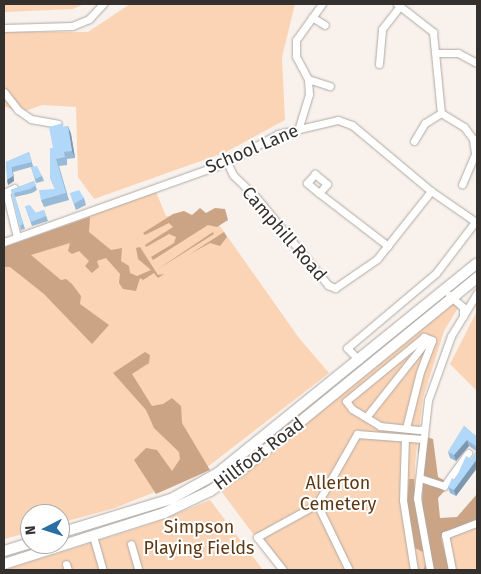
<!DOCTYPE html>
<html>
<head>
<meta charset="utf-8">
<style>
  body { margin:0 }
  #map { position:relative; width:481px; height:574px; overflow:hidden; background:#f8f1ec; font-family:"Fira Sans",sans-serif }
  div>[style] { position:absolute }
  .green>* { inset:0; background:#fbd4b5 }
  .forest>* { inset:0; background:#caa485 }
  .roads { filter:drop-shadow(0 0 1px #afa9a4) drop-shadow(0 0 1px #afa9a4) }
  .minor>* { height:7px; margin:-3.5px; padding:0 3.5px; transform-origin:3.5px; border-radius:3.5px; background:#fff }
  .highway>* { height:10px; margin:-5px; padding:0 5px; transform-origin:5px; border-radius:5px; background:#fff }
  .wall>* { inset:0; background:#98bad6 }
  .shaded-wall>* { inset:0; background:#7c97ae }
  .building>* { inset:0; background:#b1d8f9 }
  span { translate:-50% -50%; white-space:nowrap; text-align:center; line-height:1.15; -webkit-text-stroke:4px #fff; paint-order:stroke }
  .street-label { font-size:18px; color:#33302e }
  .park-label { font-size:18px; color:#5d3813 }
  .frame { position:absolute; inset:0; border:5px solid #33302e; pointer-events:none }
  .north { position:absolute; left:20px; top:504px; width:50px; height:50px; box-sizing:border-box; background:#fff; border:1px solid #adacab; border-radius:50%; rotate:265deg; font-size:14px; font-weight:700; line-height:20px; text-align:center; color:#33302e }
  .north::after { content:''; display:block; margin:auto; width:18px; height:22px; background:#296fa4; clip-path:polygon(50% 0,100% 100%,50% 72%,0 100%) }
</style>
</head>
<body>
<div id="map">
  <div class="green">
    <div style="clip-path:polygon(4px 4px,84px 4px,73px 9px,4px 12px)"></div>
    <div style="clip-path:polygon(130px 4px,295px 4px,282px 57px,285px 120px,226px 152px,94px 199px,78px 177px,76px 107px,42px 105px,20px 113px,4px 106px,4px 32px,88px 32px)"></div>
    <div style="clip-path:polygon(156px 192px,166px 216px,217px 222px,299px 338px,329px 373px,197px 475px,115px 508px,60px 523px,60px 514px,30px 514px,30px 532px,4px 539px,4px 249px,119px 202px)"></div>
    <div style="clip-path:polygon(457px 298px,461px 303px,444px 331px,423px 398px,415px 463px,415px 498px,427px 570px,280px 570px,221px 491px)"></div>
    <div style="clip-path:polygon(477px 311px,477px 391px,450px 364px)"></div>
    <div style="clip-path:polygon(210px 500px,263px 570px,4px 570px,153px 523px)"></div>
    <div style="clip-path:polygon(477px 515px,477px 570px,431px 570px,424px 534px)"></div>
  </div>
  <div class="forest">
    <div style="clip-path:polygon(200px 208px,206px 213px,215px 208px,225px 209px,228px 220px,217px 227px,208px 225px,153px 260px,151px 257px,174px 243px,176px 237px,169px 234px,146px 247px,145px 245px,173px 227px,169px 223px,145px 235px,143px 233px,173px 214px,184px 211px,192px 215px)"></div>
    <div style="clip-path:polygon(90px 217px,89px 232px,111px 250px,122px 248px,121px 261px,129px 266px,130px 273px,137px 276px,151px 270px,138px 259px,136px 248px,140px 247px,158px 275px,164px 274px,158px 278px,154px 273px,143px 280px,140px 278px,136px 291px,123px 289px,119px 283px,120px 274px,106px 258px,97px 261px,99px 267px,92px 273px,85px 266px,89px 261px,79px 251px,72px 254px,68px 251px,70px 243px,31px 255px,61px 280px,66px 279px,72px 284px,81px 296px,80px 304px,109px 325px,92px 344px,44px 294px,10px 267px,4px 267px,4px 247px)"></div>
    <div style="clip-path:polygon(213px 232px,214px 234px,158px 269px)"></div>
    <div style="clip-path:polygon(224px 232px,227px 237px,220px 246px,210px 243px,190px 254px)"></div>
    <div style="clip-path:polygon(145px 352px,150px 355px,149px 363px,132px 374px,152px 406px,163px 404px,172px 398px,181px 406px,182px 423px,210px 470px,156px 494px,134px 460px,146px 448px,157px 450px,172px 471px,180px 459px,179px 452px,154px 428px,146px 410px,113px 373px)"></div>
    <div style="clip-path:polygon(420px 435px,433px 439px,438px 477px,451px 484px,438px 498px,440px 518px,457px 517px,477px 494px,477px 525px,441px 537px,449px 570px,423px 570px,427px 562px,425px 553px,415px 548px,407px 503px,409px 479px,414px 479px,416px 502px,422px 505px,423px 472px,418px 451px)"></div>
  </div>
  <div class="roads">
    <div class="minor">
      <div style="left:397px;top:4px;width:46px;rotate:37.9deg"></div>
      <div style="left:433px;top:32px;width:81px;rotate:84.4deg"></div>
      <div style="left:441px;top:113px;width:27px;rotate:31deg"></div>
      <div style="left:464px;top:127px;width:15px;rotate:53deg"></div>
      <div style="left:473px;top:139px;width:15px;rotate:82deg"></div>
      <div style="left:475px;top:154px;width:33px;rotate:113deg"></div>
      <div style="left:312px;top:17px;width:15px;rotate:32deg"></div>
      <div style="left:4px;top:28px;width:68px;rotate:-1.7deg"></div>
      <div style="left:72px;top:26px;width:18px;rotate:-22deg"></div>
      <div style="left:89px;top:19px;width:21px;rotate:-47deg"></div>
      <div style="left:436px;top:53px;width:22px"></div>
      <div style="left:458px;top:53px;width:21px;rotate:28deg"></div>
      <div style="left:379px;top:64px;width:35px;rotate:-85deg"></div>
      <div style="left:382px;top:29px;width:29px;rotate:-52deg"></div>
      <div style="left:308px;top:79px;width:23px;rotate:18deg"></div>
      <div style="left:4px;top:92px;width:23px;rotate:52deg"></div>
      <div style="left:18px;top:110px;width:16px;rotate:35deg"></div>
      <div style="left:31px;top:119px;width:27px;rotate:10deg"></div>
      <div style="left:299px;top:127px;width:34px;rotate:-73deg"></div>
      <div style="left:309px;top:94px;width:15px;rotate:-94deg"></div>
      <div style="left:308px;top:79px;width:26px;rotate:-118deg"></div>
      <div style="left:296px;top:56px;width:16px;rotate:-90deg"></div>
      <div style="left:296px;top:40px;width:44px;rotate:-54.2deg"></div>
      <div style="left:414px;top:141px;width:21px;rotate:-59deg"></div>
      <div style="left:425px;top:123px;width:19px;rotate:-32deg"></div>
      <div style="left:227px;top:162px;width:14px;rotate:65deg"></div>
      <div style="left:233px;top:175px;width:32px;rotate:44deg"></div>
      <div style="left:256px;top:197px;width:114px;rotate:50.7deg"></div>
      <div style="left:328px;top:285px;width:8px;rotate:23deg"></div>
      <div style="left:335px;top:288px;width:51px;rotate:-34.6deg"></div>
      <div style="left:377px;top:259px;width:87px;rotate:-51.5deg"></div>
      <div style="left:14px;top:188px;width:9px;rotate:153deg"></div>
      <div style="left:6px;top:192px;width:46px;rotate:76.3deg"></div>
      <div style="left:319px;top:193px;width:12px;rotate:-48deg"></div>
      <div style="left:327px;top:184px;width:16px;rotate:-140deg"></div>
      <div style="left:315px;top:174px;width:12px;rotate:132deg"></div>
      <div style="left:307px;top:183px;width:16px;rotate:40deg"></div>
      <div style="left:319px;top:193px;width:87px;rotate:37.5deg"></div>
      <div style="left:4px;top:242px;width:237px;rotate:-19.7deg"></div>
      <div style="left:227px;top:162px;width:58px;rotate:-28.8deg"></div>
      <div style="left:278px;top:134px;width:62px;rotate:-13.1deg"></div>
      <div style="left:338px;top:120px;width:15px;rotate:20deg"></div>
      <div style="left:352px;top:125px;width:103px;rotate:39.9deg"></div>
      <div style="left:431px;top:191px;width:56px;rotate:34.8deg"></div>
      <div style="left:449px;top:295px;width:18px;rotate:41deg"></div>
      <div style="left:463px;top:307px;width:9px;rotate:90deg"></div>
      <div style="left:359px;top:360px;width:17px;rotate:-135deg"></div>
      <div style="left:347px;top:348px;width:116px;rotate:-40.1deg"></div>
      <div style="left:436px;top:273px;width:64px;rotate:-52.6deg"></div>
      <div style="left:367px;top:416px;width:98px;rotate:-51.6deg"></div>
      <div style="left:406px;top:428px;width:58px;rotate:-76deg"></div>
      <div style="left:420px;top:372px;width:34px;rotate:-69deg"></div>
      <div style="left:432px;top:340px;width:9px;rotate:-159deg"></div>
      <div style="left:424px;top:337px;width:101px;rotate:140.6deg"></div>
      <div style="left:346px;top:401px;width:10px;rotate:53deg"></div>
      <div style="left:352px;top:409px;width:33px;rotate:31deg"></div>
      <div style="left:380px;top:426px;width:39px;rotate:6deg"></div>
      <div style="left:419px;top:430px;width:4px;rotate:-14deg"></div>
      <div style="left:405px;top:438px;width:62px;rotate:91.8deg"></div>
      <div style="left:403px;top:500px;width:71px;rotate:81.1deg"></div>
      <div style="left:420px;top:478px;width:25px;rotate:18deg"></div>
      <div style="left:444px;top:486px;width:41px;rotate:-54deg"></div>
      <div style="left:93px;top:536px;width:35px;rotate:74deg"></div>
      <div style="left:131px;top:544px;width:25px;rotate:74deg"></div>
      <div style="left:66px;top:564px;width:6px;rotate:72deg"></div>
      <div style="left:283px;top:570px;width:42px;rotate:-128.2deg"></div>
      <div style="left:257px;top:537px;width:68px;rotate:-28.8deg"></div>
      <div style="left:349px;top:570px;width:73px;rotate:-115.9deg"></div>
      <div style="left:317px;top:504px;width:81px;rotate:-60.3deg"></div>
      <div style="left:357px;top:434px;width:66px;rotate:4.3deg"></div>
      <div style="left:430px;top:570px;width:73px;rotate:-100.2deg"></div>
      <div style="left:417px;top:498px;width:99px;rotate:-83.6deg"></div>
      <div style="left:428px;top:400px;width:68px;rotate:-70.2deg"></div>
      <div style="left:451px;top:336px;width:50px;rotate:-58.8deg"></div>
      <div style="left:452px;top:570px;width:36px;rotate:-101deg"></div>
      <div style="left:445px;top:535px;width:34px;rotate:-21deg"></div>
    </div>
    <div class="highway">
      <div style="left:60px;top:533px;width:116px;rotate:-17deg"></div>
      <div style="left:171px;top:499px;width:54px;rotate:-29deg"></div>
      <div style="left:218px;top:473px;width:333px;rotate:-39deg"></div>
      <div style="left:4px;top:551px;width:27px;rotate:-17deg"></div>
      <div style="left:4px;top:564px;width:168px;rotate:-17.7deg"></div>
      <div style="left:164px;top:513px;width:51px;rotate:-25.6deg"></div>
      <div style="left:210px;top:491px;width:36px;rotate:-34deg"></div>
      <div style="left:240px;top:471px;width:306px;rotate:-39.2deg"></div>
    </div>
  </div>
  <div class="wall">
    <div style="clip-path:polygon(68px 126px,71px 134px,75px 158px,67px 159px,67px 165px,59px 166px,69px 200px,44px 207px,41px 200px,55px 189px,50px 178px,64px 127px)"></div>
    <div style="clip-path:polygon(29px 152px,33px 166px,42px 176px,44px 181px,36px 183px,31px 167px,13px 172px,14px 181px,8px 185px,6px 162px)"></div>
    <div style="clip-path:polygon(34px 181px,37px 190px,32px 193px,15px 197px,25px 229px,21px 230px,11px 190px)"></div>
    <div style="clip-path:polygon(70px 193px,84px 198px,86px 205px,76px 210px)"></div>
    <div style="clip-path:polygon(25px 206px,36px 213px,44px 210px,48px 221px,32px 226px)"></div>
    <div style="clip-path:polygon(464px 426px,477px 437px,477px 468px,456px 496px,450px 493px,448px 487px,455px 480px,472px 459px,476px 451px,469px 446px,456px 461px,450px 458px,448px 452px)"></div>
  </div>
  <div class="shaded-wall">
    <div style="clip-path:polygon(68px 126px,71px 134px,75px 158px,72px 151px)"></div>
    <div style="clip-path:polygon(12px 167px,13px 172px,14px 181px,8px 185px,7px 180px)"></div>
    <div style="clip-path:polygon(467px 440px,469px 446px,456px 461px,454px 455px)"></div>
    <div style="clip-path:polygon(477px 459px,477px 468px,456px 496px,454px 490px)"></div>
  </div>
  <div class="building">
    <div style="clip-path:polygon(63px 123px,63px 127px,68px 126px,72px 151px,64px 152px,65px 157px,56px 159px,66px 193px,41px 200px,39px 190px,55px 189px,50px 178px,50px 148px,53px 148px,49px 127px)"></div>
    <div style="clip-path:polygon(29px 152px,32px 162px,12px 167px,13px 176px,7px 180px,6px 162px)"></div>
    <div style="clip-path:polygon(37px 166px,42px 176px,35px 179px,31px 167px)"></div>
    <div style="clip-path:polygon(34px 181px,36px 185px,30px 189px,14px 193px,23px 224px,19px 226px,11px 190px)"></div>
    <div style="clip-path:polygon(79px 190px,84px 198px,74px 204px,70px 193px)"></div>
    <div style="clip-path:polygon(30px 205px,36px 213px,44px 210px,46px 216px,31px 222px,25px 206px)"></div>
    <div style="clip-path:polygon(464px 426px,477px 437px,477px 447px,467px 440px,454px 455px,448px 452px)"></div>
    <div style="clip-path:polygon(477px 450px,477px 459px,454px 490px,448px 487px,452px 478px,455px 480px,466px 456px,472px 459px)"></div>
  </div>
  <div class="street-label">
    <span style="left:252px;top:149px;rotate:-23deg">School Lane</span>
    <span style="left:284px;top:234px;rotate:49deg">Camphill Road</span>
    <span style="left:259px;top:454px;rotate:-37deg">Hillfoot Road</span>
  </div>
  <div class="park-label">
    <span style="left:338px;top:494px">Allerton<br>Cemetery</span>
    <span style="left:199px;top:538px">Simpson<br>Playing Fields</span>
  </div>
  <div class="frame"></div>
  <div class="north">N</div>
</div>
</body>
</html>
